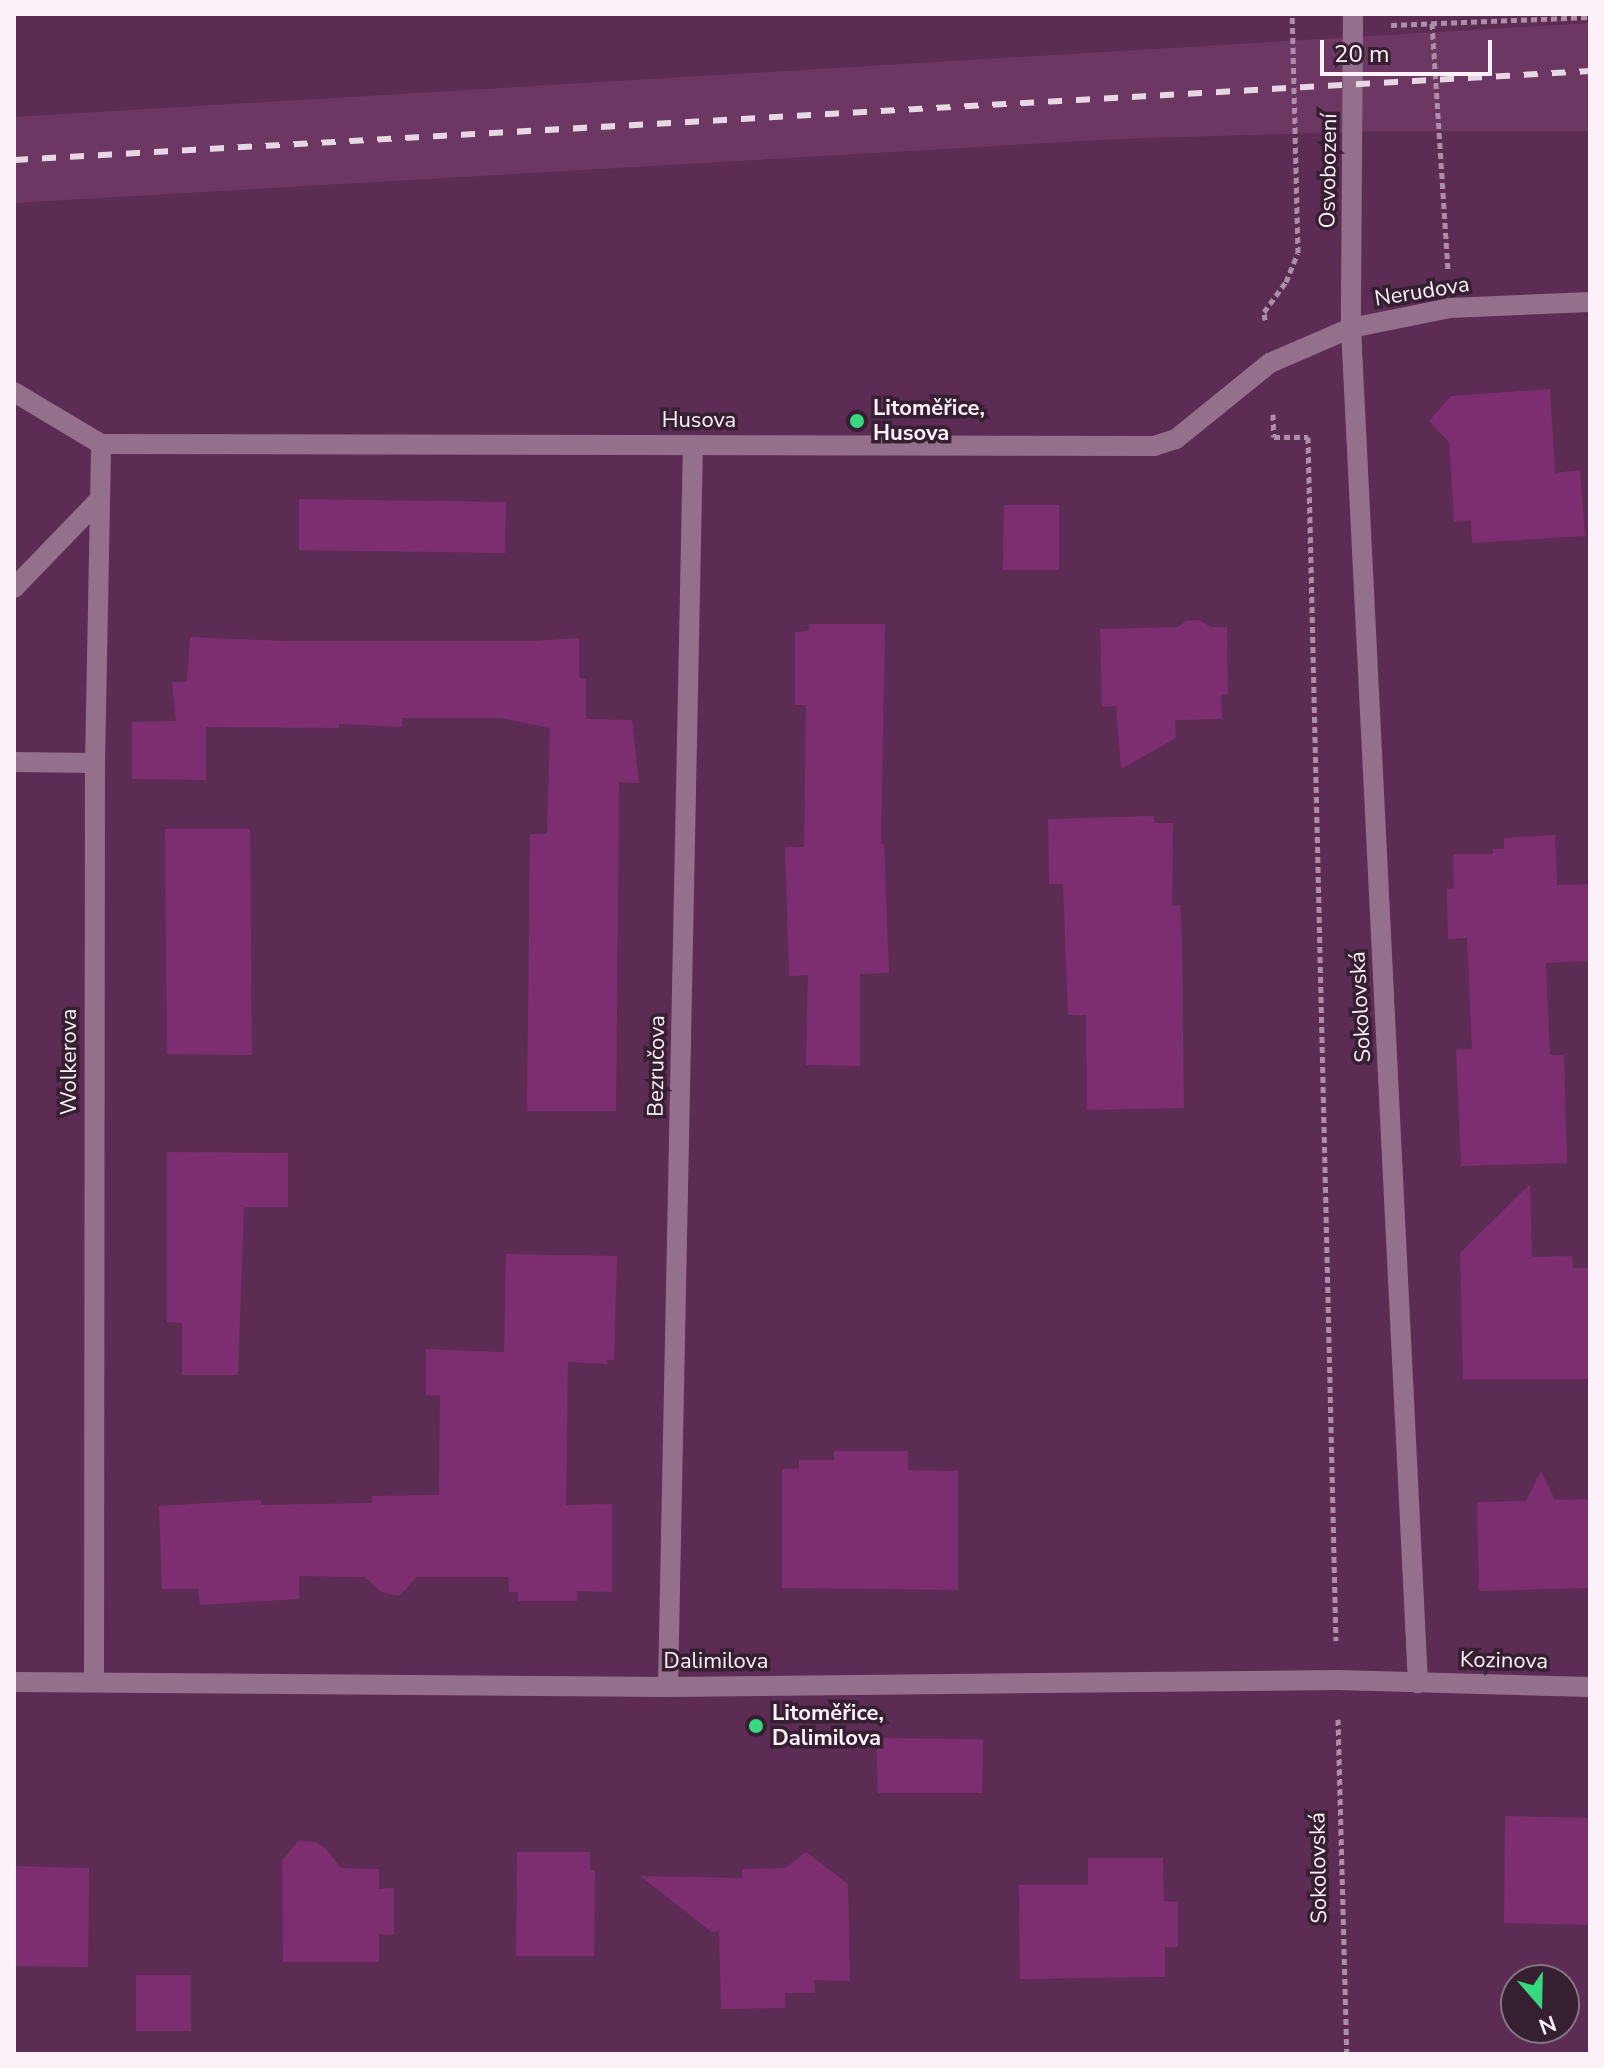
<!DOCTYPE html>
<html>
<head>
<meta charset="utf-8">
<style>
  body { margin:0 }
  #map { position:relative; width:1604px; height:2068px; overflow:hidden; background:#5d2c55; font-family:"Nunito Sans",sans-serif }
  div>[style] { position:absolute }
  .built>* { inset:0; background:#6d3763 }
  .building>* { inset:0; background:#7d2e71 }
  .path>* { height:5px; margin-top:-2.5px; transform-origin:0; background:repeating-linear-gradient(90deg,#ad8ea7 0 6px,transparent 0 10px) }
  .minor>* { height:20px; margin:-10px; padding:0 10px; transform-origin:10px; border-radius:10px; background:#95708d }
  .rail>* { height:6px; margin-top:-3px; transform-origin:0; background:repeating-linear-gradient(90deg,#e7d7e4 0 14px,transparent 0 28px) }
  .dots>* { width:22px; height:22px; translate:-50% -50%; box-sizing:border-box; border:4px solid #351f31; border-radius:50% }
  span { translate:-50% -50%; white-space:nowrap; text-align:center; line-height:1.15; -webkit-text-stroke:7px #351f31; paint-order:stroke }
  .street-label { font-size:22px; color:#fcf0f9 }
  .poi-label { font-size:22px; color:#fcf0f9; font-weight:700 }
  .left { translate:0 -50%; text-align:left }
  .frame { position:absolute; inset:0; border:16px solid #fcf0f9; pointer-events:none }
  .north { position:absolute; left:1500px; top:1964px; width:80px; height:80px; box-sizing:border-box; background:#351f31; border:2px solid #857381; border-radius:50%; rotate:160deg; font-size:22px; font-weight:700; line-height:32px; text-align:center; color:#fcf0f9 }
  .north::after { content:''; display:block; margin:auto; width:28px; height:36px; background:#36d880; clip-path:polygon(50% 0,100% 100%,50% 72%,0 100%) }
  .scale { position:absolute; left:1320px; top:40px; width:172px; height:36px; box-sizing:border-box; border:4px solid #fcf0f9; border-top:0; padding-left:10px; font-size:24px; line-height:28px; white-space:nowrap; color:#fcf0f9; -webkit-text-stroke:6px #351f31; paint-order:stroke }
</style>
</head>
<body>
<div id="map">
  <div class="built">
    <div style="clip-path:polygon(1590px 23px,1590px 131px,1385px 131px,1116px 139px,14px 203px,14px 117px)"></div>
  </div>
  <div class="building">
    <div style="clip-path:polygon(1550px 389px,1555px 473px,1580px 470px,1585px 536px,1472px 543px,1471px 520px,1454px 522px,1449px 442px,1429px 421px,1451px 396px)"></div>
    <div style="clip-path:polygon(299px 499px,506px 502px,505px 553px,299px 550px)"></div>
    <div style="clip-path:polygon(1004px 505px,1059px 505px,1059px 570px,1003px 570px)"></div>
    <div style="clip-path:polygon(1199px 620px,1211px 627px,1227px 627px,1228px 694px,1221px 695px,1222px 719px,1175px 720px,1176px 738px,1121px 769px,1116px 706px,1102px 707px,1100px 629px,1178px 627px,1186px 621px)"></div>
    <div style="clip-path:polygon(809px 624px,885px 624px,881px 844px,884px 844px,889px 973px,860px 974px,860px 1066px,806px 1065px,808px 975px,789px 976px,785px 847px,804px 847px,806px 705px,795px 705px,795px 632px,809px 631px)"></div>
    <div style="clip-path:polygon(190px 637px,287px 641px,534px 641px,579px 638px,579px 678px,586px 679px,586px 719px,632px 720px,639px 783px,619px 782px,616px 1111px,527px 1111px,530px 834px,547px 834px,550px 728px,502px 718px,402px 718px,402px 727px,339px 724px,339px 728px,206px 727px,206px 780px,132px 779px,132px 722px,176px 721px,172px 682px,187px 682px)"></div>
    <div style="clip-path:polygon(1154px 816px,1154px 823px,1173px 823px,1172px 906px,1180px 905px,1182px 936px,1184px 1108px,1087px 1110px,1086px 1015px,1068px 1015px,1063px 884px,1049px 884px,1048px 819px)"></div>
    <div style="clip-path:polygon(165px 829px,250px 829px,252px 1055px,167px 1054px)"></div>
    <div style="clip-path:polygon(1555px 835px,1557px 885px,1590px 884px,1590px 961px,1546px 963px,1550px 1055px,1564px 1055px,1567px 1163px,1461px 1166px,1456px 1050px,1472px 1049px,1467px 938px,1448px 939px,1447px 889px,1454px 888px,1453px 854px,1493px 854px,1493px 849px,1504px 849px,1504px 838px)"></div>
    <div style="clip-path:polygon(167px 1152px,288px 1153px,288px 1207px,244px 1207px,238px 1375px,182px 1375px,182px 1323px,167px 1322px)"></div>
    <div style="clip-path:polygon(1530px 1184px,1532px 1257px,1572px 1256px,1573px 1268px,1590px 1268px,1590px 1379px,1463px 1379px,1460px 1253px)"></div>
    <div style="clip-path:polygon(506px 1254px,617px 1256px,614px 1360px,607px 1360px,608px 1364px,568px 1362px,566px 1505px,612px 1504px,612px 1592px,577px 1591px,577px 1601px,518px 1601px,518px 1592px,509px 1592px,509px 1577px,417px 1577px,399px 1596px,381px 1592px,365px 1577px,299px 1576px,299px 1599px,200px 1605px,198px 1589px,162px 1589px,159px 1506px,261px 1500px,261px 1505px,372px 1503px,372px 1496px,439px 1495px,440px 1395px,426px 1395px,426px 1349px,504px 1352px)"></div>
    <div style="clip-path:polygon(834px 1451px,908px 1451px,908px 1470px,958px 1471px,958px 1590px,782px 1588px,782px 1469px,799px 1469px,799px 1460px,834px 1460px)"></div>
    <div style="clip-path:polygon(1541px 1471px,1555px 1500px,1590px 1499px,1590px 1588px,1479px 1591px,1477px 1502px,1526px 1501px)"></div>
    <div style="clip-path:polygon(876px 1738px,983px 1739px,982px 1793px,878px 1793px)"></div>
    <div style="clip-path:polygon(1505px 1816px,1590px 1818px,1590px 1925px,1504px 1923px)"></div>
    <div style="clip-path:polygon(298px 1841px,316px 1842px,325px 1848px,341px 1868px,379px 1869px,379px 1889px,394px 1888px,394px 1935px,379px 1934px,379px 1962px,283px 1962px,282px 1861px)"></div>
    <div style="clip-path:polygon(517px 1852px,590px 1852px,590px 1870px,595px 1870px,594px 1956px,516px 1956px)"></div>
    <div style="clip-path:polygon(806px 1852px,848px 1884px,850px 1981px,814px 1980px,815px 1993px,785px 1993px,785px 2008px,721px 2009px,719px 1931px,712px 1932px,640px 1876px,742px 1878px,742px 1869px,785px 1868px)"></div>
    <div style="clip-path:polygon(1088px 1858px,1163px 1858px,1164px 1901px,1178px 1902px,1178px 1947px,1165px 1947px,1165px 1977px,1020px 1979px,1019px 1885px,1088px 1885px)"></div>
    <div style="clip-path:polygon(14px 1866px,89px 1868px,88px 1967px,14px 1966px)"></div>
    <div style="clip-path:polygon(136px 1975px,191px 1975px,191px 2031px,136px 2031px)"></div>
  </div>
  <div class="path">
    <div style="left:1432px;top:23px;width:248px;rotate:86.3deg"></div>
    <div style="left:1391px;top:25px;width:199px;rotate:-2.3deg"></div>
    <div style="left:1265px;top:320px;width:8px;rotate:-97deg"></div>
    <div style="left:1264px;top:312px;width:37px;rotate:-54deg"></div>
    <div style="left:1286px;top:282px;width:31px;rotate:-68deg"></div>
    <div style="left:1298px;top:253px;width:239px;rotate:-91.4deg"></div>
    <div style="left:1273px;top:414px;width:23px;rotate:88deg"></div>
    <div style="left:1274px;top:437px;width:34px"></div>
    <div style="left:1308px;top:437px;width:1204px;rotate:88.67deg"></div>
    <div style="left:1338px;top:1719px;width:335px;rotate:88.5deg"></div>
  </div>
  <div class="minor">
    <div style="left:1353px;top:14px;width:314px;rotate:90.4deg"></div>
    <div style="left:1351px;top:328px;width:1357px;rotate:87.17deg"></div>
    <div style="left:14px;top:392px;width:101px;rotate:30.9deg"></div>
    <div style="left:101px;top:444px;width:1053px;rotate:0.11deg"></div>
    <div style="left:1154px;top:446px;width:23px;rotate:-18deg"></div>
    <div style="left:1176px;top:439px;width:121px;rotate:-39deg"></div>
    <div style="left:1270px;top:363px;width:88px;rotate:-23.4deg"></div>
    <div style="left:1351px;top:328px;width:101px;rotate:-11.4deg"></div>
    <div style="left:1450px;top:308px;width:140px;rotate:-2.5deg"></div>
    <div style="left:14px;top:588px;width:124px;rotate:-46deg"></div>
    <div style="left:14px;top:762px;width:81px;rotate:0.7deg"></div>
    <div style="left:94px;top:1681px;width:918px;rotate:-89.94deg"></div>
    <div style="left:95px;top:763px;width:319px;rotate:-88.9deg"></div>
    <div style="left:14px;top:1682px;width:654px;rotate:0.44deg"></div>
    <div style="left:668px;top:1687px;width:669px;rotate:-0.6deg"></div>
    <div style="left:1337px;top:1680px;width:253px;rotate:1.6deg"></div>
    <div style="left:668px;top:1687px;width:1242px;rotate:-88.85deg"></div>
  </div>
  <div class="rail">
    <div style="left:14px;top:160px;width:1579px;rotate:-3.23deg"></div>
  </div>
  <div class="dots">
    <div style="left:857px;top:421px;background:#36d880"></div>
    <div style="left:756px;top:1726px;background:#36d880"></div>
  </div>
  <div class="street-label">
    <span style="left:1329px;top:171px;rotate:-89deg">Osvobození</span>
    <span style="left:1422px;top:292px;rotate:-9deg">Nerudova</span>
    <span style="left:699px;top:421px">Husova</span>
    <span style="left:1361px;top:1007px;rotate:-93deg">Sokolovská</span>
    <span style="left:70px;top:1062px;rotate:-90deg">Wolkerova</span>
    <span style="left:657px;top:1066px;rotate:-89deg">Bezručova</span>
    <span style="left:1504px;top:1661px;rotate:1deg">Kozinova</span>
    <span style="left:716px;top:1662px">Dalimilova</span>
    <span style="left:1319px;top:1868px;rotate:-91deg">Sokolovská</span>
  </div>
  <div class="poi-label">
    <span class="left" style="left:873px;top:421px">Litoměřice,<br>Husova</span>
    <span class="left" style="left:772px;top:1726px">Litoměřice,<br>Dalimilova</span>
  </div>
  <div class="frame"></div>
  <div class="north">N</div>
  <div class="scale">20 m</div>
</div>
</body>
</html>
